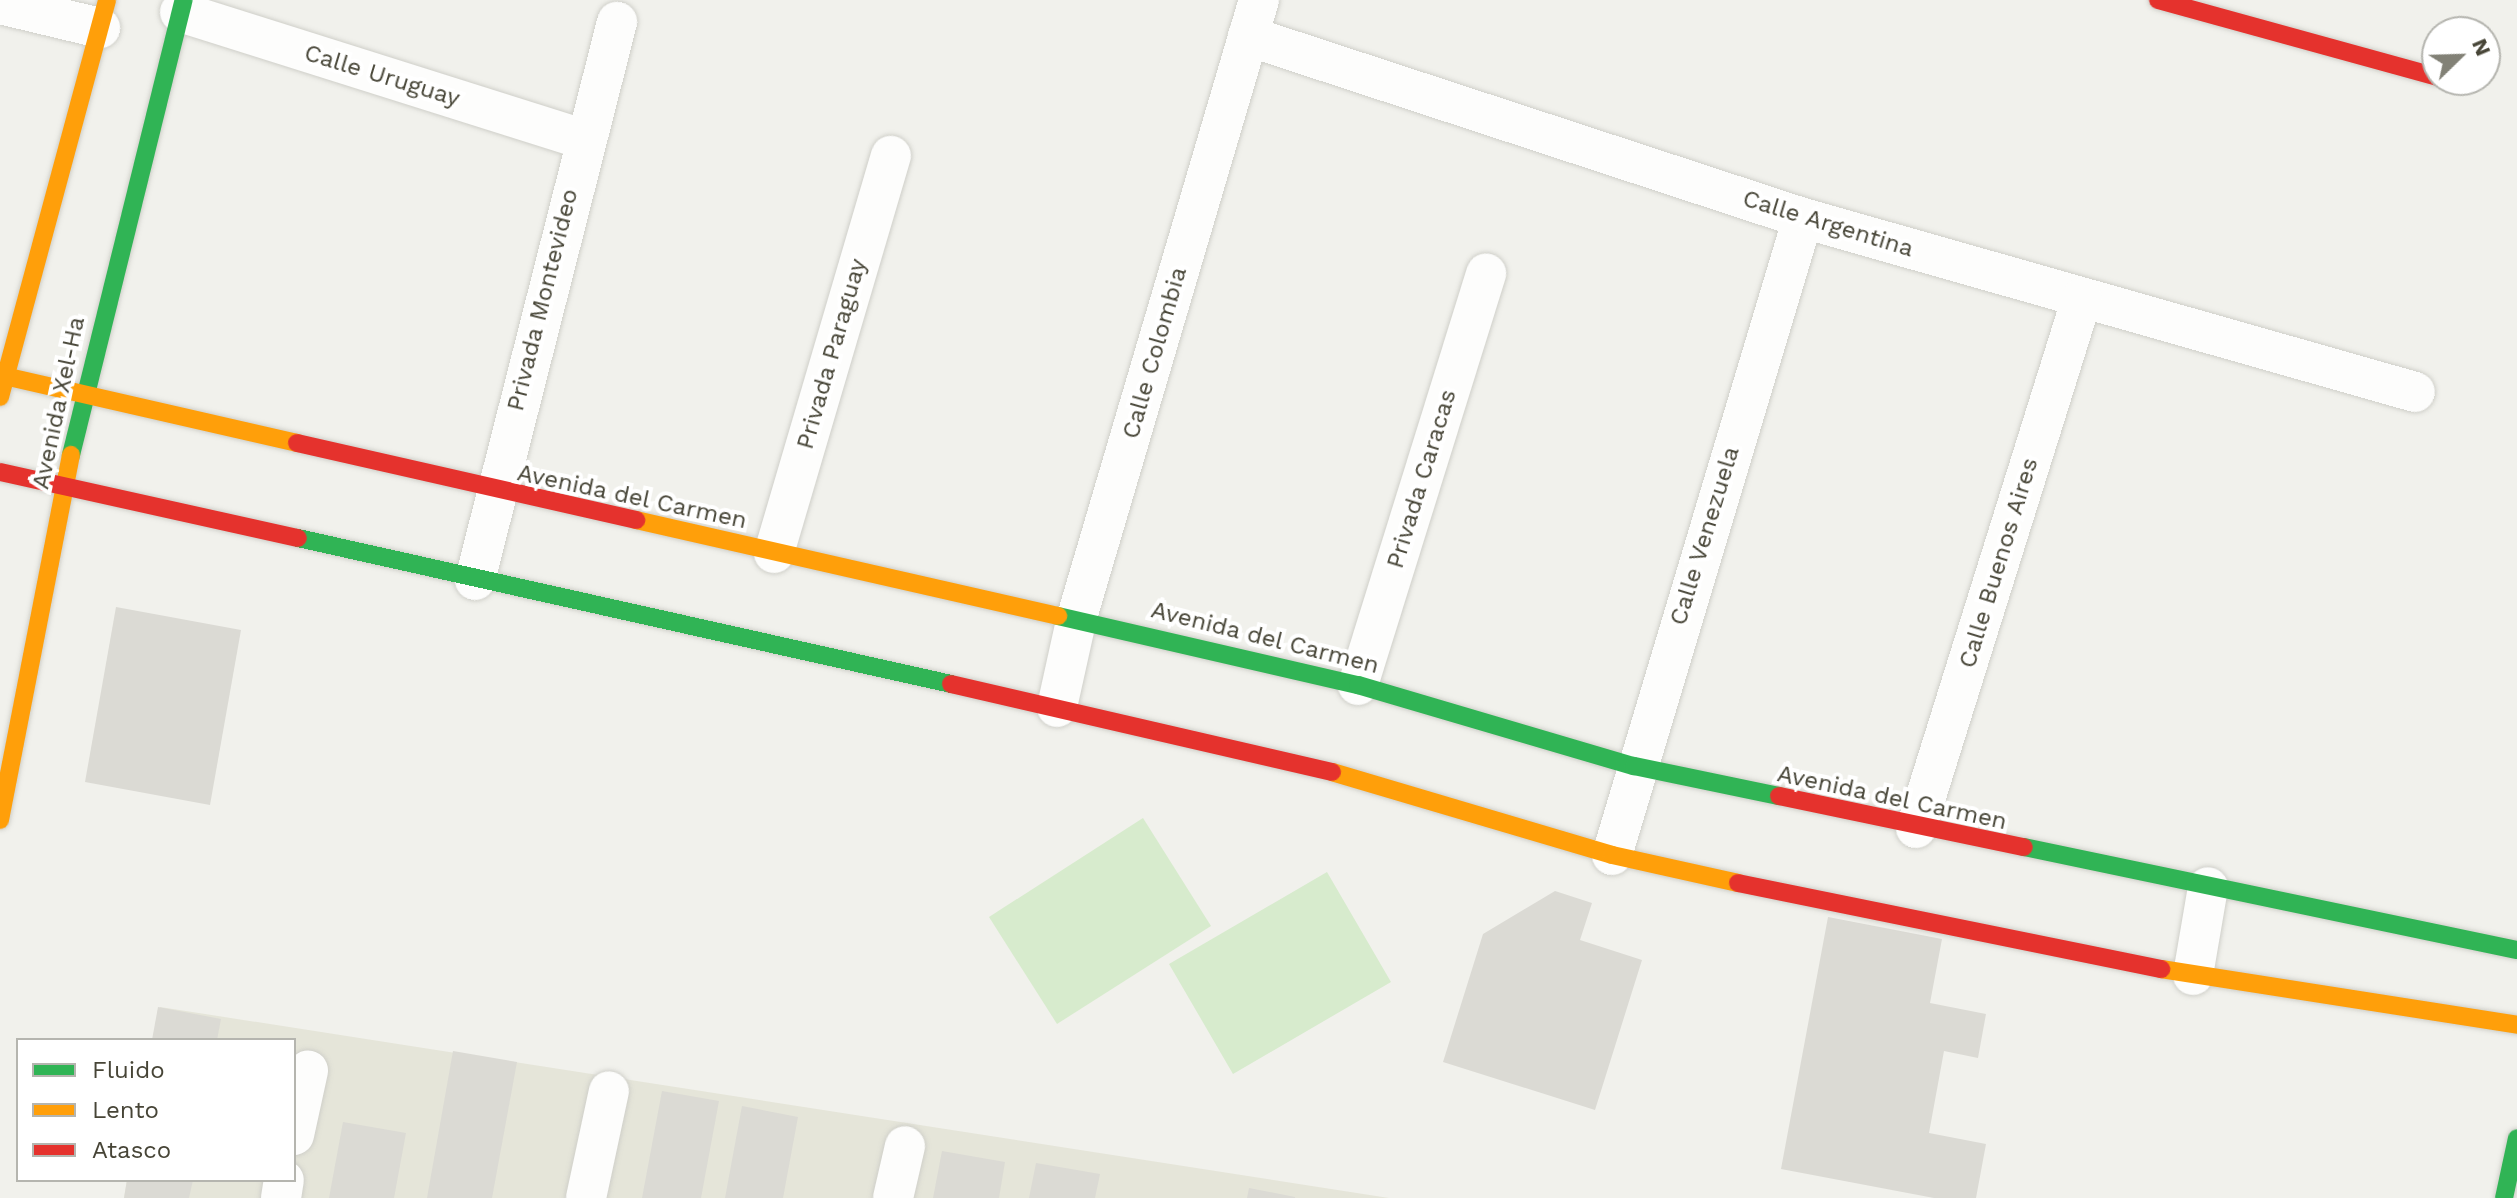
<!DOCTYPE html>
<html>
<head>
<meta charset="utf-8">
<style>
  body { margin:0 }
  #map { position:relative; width:2517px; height:1198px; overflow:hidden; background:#f1f1ec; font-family:"Work Sans",sans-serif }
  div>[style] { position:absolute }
  .residential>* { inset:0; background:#e5e5d9 }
  .green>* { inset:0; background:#d7ebcd }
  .building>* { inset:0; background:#dbdad4 }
  .roads { filter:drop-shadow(0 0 2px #cfcfc9) drop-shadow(0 0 2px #cfcfc9) }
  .street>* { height:40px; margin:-20px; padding:0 20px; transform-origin:20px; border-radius:20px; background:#fdfdfc }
  .fast>* { height:18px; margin:-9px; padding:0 9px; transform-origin:9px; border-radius:9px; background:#30b455 }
  .slow>* { height:18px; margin:-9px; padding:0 9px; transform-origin:9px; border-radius:9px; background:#ff9f0a }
  .jam>* { height:18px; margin:-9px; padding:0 9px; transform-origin:9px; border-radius:9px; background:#e5322d }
  span { translate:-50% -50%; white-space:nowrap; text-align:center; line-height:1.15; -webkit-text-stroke:8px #fff; paint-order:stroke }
  .street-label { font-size:24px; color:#474537 }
  .legend { position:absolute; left:16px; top:1038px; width:280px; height:144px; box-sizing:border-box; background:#fff; border:2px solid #b5b5af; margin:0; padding:10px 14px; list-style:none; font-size:24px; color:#474537 }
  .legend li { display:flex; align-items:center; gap:16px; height:40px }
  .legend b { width:40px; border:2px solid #b5b5af }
  .north { position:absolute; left:2421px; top:16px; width:80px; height:80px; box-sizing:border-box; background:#fff; border:2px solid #b5b5af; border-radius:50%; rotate:67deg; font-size:22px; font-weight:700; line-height:32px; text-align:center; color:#474537 }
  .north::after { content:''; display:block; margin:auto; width:28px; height:36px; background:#828176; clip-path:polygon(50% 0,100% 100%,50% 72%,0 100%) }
</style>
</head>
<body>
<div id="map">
  <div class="residential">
    <div style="clip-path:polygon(160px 1007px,1389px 1198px,124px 1198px,127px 1180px,294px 1180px,294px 1040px,154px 1040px)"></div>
  </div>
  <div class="green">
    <div style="clip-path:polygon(1143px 818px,1211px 926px,1057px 1024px,989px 917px)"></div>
    <div style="clip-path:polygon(1327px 872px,1391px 982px,1233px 1074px,1169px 964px)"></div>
  </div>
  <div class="building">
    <div style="clip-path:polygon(116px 607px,241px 630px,210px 805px,85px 782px)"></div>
    <div style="clip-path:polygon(1555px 891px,1592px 903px,1580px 940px,1642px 960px,1595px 1110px,1443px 1062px,1483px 934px)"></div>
    <div style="clip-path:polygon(1828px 917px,1942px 939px,1930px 1003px,1986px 1014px,1978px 1058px,1944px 1051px,1929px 1133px,1986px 1144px,1976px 1198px,1934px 1198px,1781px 1169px)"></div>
    <div style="clip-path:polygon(158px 1007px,221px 1019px,217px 1040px,152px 1040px)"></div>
    <div style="clip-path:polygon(453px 1051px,517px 1062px,492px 1198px,427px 1198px)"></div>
    <div style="clip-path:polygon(662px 1091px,719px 1101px,701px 1198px,642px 1198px)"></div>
    <div style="clip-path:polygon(742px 1106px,798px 1117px,783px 1198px,725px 1198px)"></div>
    <div style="clip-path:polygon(343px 1122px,406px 1133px,394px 1198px,329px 1198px)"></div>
    <div style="clip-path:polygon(942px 1151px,1005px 1162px,999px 1198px,933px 1198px)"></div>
    <div style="clip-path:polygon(1036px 1163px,1100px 1174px,1095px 1198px,1029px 1198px)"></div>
    <div style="clip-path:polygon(127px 1180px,193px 1180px,189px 1198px,124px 1198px)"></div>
    <div style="clip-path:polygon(1249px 1188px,1295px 1197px,1295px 1198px,1247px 1198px)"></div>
  </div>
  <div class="roads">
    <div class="street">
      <div style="left:0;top:4px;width:103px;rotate:13.5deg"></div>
      <div style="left:180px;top:12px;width:423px;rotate:17.5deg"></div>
      <div style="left:1248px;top:36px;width:584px;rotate:18.16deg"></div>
      <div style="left:1803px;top:218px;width:636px;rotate:15.87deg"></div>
      <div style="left:774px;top:553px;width:414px;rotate:-73.6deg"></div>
      <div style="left:475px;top:580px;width:576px;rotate:-75.72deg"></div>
      <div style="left:1358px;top:685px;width:431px;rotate:-72.7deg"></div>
      <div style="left:1057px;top:707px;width:92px;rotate:-77.5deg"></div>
      <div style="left:1077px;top:617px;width:643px;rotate:-73.57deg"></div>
      <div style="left:1916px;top:828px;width:555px;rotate:-72.61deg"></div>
      <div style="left:1612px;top:855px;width:665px;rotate:-73.31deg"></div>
      <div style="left:2193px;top:975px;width:89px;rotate:-80.3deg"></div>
      <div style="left:294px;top:1135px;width:66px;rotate:-77.7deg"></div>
      <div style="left:281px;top:1198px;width:18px;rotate:-81deg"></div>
      <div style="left:586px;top:1198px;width:109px;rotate:-77.9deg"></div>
      <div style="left:893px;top:1198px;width:53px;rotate:-77deg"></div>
    </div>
    <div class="fast">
      <div style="left:71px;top:455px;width:469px;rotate:-76.1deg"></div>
      <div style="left:298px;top:538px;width:669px;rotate:12.6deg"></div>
      <div style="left:1058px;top:616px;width:308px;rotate:13deg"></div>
      <div style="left:1358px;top:685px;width:288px;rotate:16.4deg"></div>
      <div style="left:1634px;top:766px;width:148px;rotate:11.7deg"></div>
      <div style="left:2024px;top:847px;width:504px;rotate:11.8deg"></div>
      <div style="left:2504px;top:1198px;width:61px;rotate:-77.8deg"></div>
    </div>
    <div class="slow">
      <div style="left:0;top:375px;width:305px;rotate:12.9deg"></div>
      <div style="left:0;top:397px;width:411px;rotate:-74.9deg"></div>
      <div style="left:636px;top:520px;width:433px;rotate:12.8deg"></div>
      <div style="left:1332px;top:772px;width:292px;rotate:16.5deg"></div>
      <div style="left:1612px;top:855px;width:129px;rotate:12.5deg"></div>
      <div style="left:0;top:820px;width:372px;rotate:-79deg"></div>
      <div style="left:2161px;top:969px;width:360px;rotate:8.9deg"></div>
    </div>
    <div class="jam">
      <div style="left:2158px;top:0;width:289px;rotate:15.4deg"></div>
      <div style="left:297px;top:443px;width:348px;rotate:12.8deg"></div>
      <div style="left:0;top:472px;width:305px;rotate:12.5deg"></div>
      <div style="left:951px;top:684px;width:391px;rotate:13deg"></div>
      <div style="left:1779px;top:796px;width:250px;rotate:11.8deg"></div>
      <div style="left:1738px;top:883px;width:432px;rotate:11.5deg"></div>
    </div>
  </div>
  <div class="street-label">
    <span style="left:382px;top:76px;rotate:17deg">Calle Uruguay</span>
    <span style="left:1828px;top:224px;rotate:17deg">Calle Argentina</span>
    <span style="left:543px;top:300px;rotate:-76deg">Privada Montevideo</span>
    <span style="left:1155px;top:353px;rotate:-74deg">Calle Colombia</span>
    <span style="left:832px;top:354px;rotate:-74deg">Privada Paraguay</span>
    <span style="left:59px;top:403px;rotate:-78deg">Avenida Xel-Ha</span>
    <span style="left:1422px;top:479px;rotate:-73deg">Privada Caracas</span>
    <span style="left:632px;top:497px;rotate:12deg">Avenida del Carmen</span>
    <span style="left:1705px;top:536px;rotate:-73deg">Calle Venezuela</span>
    <span style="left:1999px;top:563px;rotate:-73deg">Calle Buenos Aires</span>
    <span style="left:1265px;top:638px;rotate:14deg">Avenida del Carmen</span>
    <span style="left:1892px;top:798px;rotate:12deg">Avenida del Carmen</span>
  </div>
  <ul class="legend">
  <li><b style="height:10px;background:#30b455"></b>Fluido</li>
  <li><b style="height:10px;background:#ff9f0a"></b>Lento</li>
  <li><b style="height:10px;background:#e5322d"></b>Atasco</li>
  </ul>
  <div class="north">N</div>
</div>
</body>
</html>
